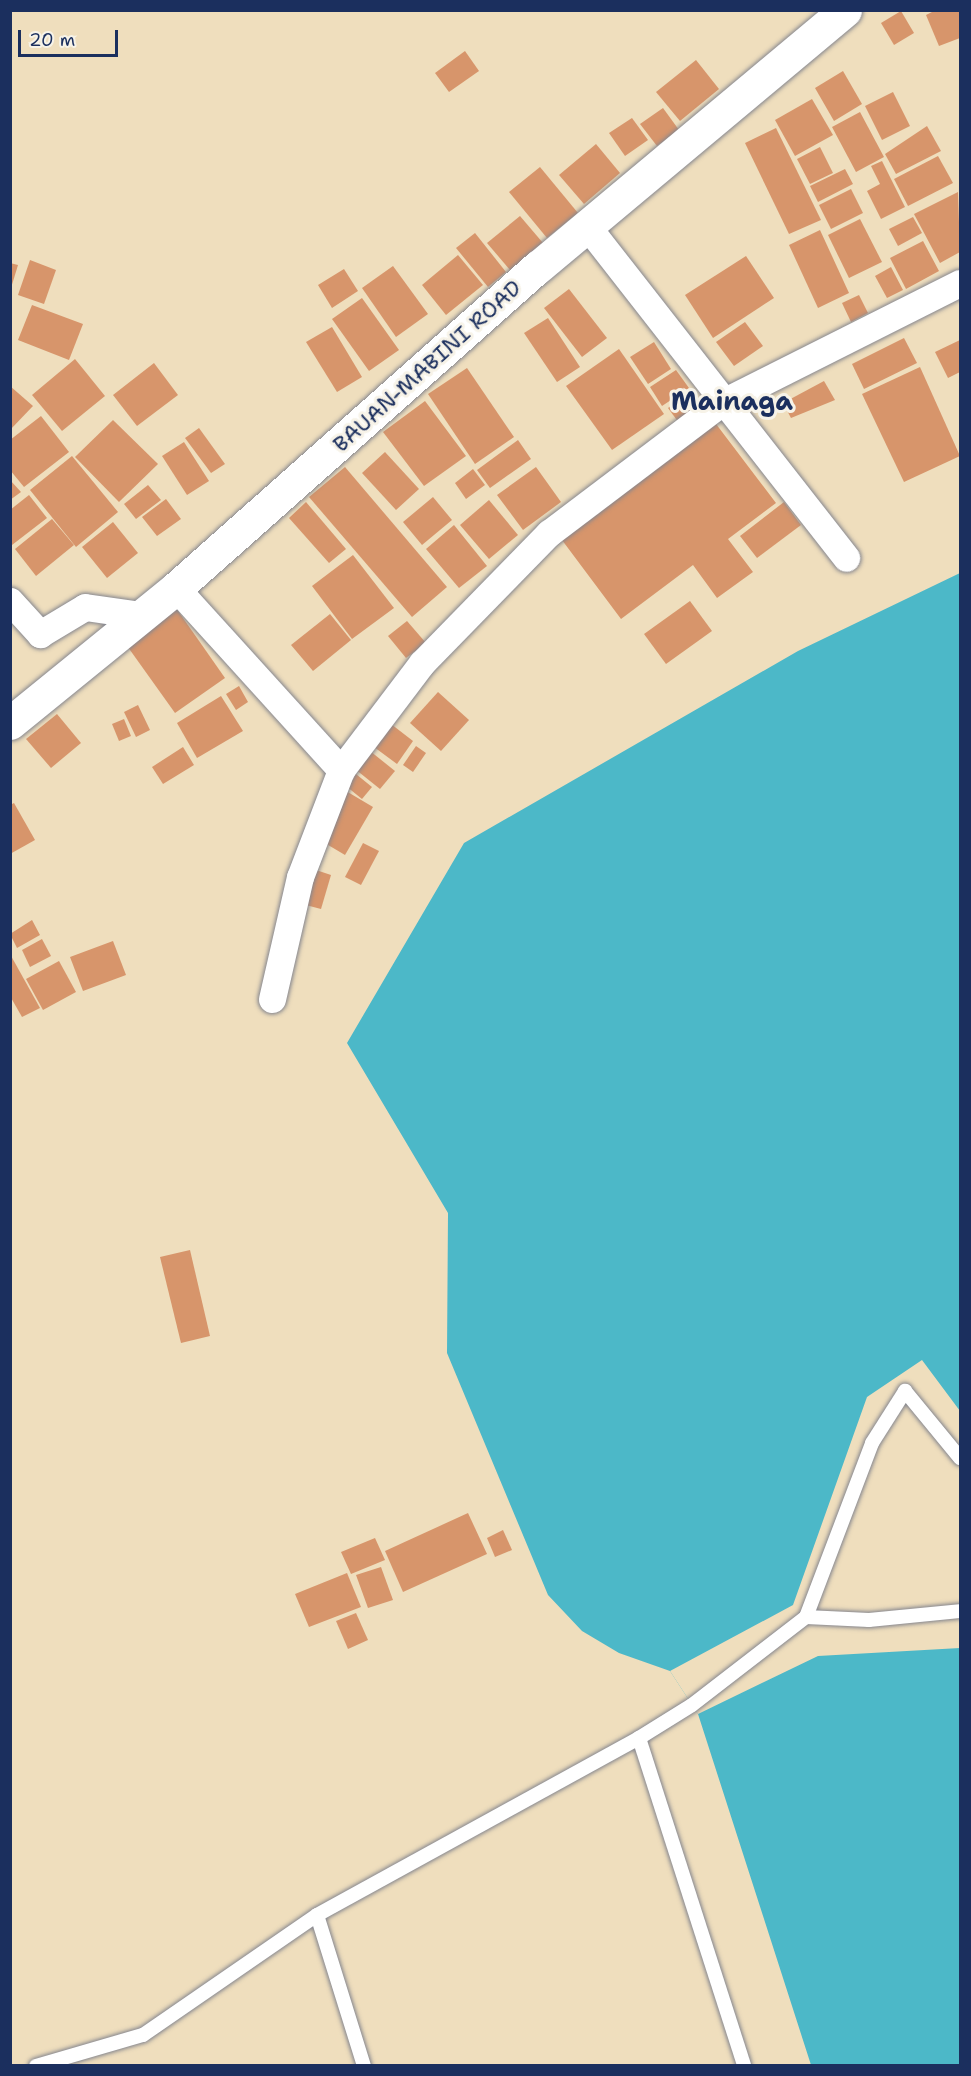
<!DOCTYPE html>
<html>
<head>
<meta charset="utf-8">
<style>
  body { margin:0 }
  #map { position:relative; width:971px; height:2076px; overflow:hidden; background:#efdebd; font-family:"Shantell Sans",sans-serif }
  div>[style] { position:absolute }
  .water>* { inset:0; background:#4cb8c8 }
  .pier>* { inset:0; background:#efdebd }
  .building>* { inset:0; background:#d7956b }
  .roads { filter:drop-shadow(0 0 2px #85868e) drop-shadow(0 0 2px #85868e) }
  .lane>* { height:14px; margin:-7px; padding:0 7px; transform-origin:7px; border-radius:7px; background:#fff }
  .street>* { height:27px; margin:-13.5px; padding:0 13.5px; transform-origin:13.5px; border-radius:13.5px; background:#fff }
  .secondary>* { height:33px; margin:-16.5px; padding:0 16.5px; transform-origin:16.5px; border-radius:16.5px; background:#fff }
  span { translate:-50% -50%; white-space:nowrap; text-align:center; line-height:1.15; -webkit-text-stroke:6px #f7f3e8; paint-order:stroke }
  .street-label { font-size:22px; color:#1b2f5e }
  .quarter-label { font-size:26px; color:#1b2f5e; font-weight:700 }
  .frame { position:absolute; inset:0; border:12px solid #1b2f5e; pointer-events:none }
  .scale { position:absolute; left:18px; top:30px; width:100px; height:27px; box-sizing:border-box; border:3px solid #1b2f5e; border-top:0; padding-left:8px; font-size:18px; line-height:21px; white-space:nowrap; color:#1b2f5e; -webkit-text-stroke:4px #f7f3e8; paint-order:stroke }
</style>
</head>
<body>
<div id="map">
  <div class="water">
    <div style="clip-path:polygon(960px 573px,960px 2065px,811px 2065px,698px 1714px,670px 1671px,619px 1653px,582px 1631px,548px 1595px,447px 1353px,448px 1213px,347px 1043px,464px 843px,798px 651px)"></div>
  </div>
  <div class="pier">
    <div style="clip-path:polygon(922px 1360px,960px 1411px,960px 1648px,818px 1656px,698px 1714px,670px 1671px,793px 1605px,867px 1397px)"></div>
  </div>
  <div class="building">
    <div style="clip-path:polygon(936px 10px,960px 10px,960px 38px,939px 46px,926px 15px)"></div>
    <div style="clip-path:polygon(901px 11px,914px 33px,894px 45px,881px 23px)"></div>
    <div style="clip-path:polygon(465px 51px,479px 71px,449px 92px,435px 73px)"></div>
    <div style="clip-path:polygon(696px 60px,719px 89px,680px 121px,656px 92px)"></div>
    <div style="clip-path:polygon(843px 71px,862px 104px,834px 121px,815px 88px)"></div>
    <div style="clip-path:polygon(893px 92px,910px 126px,882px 140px,865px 106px)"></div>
    <div style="clip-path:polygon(812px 99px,833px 135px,795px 156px,775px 120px)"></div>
    <div style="clip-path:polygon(663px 108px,679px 130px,657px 146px,640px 124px)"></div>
    <div style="clip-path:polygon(860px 112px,884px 157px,856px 172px,832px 127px)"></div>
    <div style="clip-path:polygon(632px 118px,648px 140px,625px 156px,609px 133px)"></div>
    <div style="clip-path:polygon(927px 126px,941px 151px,896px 174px,885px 154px)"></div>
    <div style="clip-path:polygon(776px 128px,821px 220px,789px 234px,745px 143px)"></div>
    <div style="clip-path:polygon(596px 144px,620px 173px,584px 204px,559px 175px)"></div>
    <div style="clip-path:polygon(820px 147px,833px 173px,810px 184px,797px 159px)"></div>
    <div style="clip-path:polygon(938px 156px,953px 183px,908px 206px,894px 179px)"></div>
    <div style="clip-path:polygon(882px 161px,905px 207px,881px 219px,867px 191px,880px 184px,871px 166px)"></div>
    <div style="clip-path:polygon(540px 167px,578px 213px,547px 238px,509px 192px)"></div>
    <div style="clip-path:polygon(845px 169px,853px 184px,818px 202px,810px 186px)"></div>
    <div style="clip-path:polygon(851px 189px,863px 213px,831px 229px,819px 205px)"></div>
    <div style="clip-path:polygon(958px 192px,960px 252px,940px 263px,914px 214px)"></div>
    <div style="clip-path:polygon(520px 216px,543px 243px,510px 270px,487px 243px)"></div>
    <div style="clip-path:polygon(913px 217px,922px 233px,898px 246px,889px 229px)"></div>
    <div style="clip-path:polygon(860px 219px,882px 262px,849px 278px,828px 235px)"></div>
    <div style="clip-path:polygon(820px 230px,849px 293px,818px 308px,789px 245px)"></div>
    <div style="clip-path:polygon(475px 233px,506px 272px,488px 287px,456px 248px)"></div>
    <div style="clip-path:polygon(923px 241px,939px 271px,906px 289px,890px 258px)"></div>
    <div style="clip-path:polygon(458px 255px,483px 285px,446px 315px,422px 285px)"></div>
    <div style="clip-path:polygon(746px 256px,774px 298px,713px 338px,685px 295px)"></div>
    <div style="clip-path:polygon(30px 260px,56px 270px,44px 304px,18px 295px)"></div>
    <div style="clip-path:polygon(10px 263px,18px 265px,11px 288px,10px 288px)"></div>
    <div style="clip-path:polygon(393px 266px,428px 314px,396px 337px,362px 288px)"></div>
    <div style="clip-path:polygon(891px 267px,903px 290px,887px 298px,875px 276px)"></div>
    <div style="clip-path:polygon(344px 269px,358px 291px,332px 308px,318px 285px)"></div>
    <div style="clip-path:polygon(569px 289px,607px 338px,582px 357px,544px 308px)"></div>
    <div style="clip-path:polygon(859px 295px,868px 313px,851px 322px,842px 303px)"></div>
    <div style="clip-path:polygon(362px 298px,399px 350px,369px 371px,332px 319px)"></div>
    <div style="clip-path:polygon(32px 305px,83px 324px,69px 360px,18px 340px)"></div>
    <div style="clip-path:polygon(548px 318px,580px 367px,557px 382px,524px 333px)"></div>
    <div style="clip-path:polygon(745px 322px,763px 346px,734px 366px,716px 342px)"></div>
    <div style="clip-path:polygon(332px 327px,362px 377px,337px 392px,306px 342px)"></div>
    <div style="clip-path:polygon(904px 338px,917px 363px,864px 389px,852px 364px)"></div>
    <div style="clip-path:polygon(960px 340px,960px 372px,948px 378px,935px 352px)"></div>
    <div style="clip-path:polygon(654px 342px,671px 369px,648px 384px,630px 357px)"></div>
    <div style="clip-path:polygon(619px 349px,664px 414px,612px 450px,566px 386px)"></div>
    <div style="clip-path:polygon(75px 359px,105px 396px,62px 431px,32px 395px)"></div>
    <div style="clip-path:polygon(154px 363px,178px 395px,137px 426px,113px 395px)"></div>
    <div style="clip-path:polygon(920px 367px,960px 456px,904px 482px,862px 394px)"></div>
    <div style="clip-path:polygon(467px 368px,514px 437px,475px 464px,428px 394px)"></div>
    <div style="clip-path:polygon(676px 370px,689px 388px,662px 406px,650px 387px)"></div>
    <div style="clip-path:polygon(824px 381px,835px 400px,791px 418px,783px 403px)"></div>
    <div style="clip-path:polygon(10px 386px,33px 406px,10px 430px)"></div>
    <div style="clip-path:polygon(691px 392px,702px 407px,679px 423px,668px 408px)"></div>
    <div style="clip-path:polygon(425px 401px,466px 456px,424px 486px,383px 432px)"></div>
    <div style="clip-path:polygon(41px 416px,69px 452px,24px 487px,10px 470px,10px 440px)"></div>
    <div style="clip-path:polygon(710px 416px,776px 503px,728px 539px,753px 572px,717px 598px,693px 565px,621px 619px,556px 532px)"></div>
    <div style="clip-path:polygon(113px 420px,158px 464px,119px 502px,75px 457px)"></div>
    <div style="clip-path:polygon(199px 428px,225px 464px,211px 473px,185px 438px)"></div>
    <div style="clip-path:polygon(518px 440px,531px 459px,490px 488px,477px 470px)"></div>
    <div style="clip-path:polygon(184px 442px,209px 481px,187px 495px,162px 456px)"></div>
    <div style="clip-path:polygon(385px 452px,419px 489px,396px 510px,362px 473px)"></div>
    <div style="clip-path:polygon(72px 456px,118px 512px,76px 547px,30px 490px)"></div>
    <div style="clip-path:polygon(345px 467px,447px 587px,412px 617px,309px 497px)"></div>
    <div style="clip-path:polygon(536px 467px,561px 502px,523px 530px,497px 495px)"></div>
    <div style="clip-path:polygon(473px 469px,485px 485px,466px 499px,455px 483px)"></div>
    <div style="clip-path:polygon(10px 480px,21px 492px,10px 500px)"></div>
    <div style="clip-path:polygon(148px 485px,161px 500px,136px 519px,124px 504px)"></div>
    <div style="clip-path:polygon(29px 495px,47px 518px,12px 545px,10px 510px)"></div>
    <div style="clip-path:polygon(433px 497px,452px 520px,422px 545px,403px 522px)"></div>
    <div style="clip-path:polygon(166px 499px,181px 519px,157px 536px,142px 517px)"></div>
    <div style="clip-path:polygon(489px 500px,518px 535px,489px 559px,460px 525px)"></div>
    <div style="clip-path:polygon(306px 502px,346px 549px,329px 563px,289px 518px)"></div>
    <div style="clip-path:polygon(784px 502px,801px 525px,757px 558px,740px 536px)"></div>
    <div style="clip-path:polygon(52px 519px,74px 545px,36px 576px,15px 549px)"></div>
    <div style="clip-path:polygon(113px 522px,138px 553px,107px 578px,82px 547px)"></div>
    <div style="clip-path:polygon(454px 525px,487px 566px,459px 588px,426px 549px)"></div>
    <div style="clip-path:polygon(353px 555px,394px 608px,352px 639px,312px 586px)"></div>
    <div style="clip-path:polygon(690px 601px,712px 631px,666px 664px,644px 634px)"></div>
    <div style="clip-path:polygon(176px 608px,225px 678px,175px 713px,125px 643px)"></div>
    <div style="clip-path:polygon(330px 614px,351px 640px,313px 671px,291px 645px)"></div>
    <div style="clip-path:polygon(407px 621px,426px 643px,406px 658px,388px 636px)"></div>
    <div style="clip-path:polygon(239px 686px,248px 702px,236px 710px,226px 694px)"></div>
    <div style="clip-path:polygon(438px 692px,469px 720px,441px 751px,410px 723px)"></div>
    <div style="clip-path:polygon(221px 696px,243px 731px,197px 758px,177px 723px)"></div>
    <div style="clip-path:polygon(138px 705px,150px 730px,136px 737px,124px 712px)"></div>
    <div style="clip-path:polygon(57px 714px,81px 743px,51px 768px,26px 739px)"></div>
    <div style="clip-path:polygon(124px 719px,131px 736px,119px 741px,112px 724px)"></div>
    <div style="clip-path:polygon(391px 724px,413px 741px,397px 764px,374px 747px)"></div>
    <div style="clip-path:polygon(416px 746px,426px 753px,413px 772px,403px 765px)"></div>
    <div style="clip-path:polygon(183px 747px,194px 765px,163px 784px,152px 767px)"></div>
    <div style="clip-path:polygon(370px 751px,395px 771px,380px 789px,355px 769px)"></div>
    <div style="clip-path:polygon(351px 770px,372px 787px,362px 799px,341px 782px)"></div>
    <div style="clip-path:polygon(346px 791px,373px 807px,345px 855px,318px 839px)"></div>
    <div style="clip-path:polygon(14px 803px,35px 840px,10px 854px,10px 805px)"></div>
    <div style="clip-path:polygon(363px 843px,379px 851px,361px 885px,345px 877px)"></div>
    <div style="clip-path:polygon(313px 869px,331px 875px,321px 909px,302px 904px)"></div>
    <div style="clip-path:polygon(32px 920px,40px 935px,17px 948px,10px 934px)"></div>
    <div style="clip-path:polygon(42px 939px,51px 956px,30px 967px,22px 950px)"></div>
    <div style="clip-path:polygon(113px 941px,126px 975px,83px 991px,70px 957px)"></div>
    <div style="clip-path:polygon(10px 954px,40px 1008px,22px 1017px,10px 996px)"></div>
    <div style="clip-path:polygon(59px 961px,76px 992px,43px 1010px,26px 979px)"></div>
    <div style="clip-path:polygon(190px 1250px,210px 1336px,181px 1343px,160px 1257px)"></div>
    <div style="clip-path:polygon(468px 1513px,487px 1554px,403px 1592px,385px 1551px)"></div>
    <div style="clip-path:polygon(503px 1530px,512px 1550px,495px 1557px,487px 1538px)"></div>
    <div style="clip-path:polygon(375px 1538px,385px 1560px,351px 1574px,341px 1552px)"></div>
    <div style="clip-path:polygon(381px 1567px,393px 1600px,368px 1608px,356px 1575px)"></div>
    <div style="clip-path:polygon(347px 1573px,361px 1607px,309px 1627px,295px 1594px)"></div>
    <div style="clip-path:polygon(356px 1613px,368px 1640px,348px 1649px,336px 1621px)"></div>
  </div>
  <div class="roads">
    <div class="lane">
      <div style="left:806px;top:1617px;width:63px;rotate:2.7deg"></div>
      <div style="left:869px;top:1620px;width:91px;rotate:-5.6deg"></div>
      <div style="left:639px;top:1738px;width:344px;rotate:72.2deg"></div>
      <div style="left:36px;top:2066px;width:111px;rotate:-16.2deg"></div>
      <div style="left:143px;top:2035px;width:211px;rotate:-34.6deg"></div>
      <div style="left:364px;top:2066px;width:158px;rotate:-107.3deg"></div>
      <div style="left:317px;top:1915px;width:367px;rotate:-28.8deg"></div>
      <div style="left:639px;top:1738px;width:62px;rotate:-31.9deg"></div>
      <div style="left:692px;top:1705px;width:144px;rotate:-37.7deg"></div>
      <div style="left:806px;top:1617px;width:186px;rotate:-69.2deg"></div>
      <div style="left:872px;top:1443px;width:62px;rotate:-57.6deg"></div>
      <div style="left:905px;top:1391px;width:87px;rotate:50.6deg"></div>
    </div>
    <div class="street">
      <div style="left:587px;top:226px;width:421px;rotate:52deg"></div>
      <div style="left:176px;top:588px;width:246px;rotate:47.8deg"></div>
      <div style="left:10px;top:601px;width:45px;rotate:47.7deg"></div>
      <div style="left:40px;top:634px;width:52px;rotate:-31deg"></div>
      <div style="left:85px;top:607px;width:57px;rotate:8.1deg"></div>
      <div style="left:272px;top:999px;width:125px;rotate:-77.1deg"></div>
      <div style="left:300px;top:877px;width:115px;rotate:-69deg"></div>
      <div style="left:341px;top:770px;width:134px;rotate:-52.9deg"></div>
      <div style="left:422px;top:663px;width:182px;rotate:-45.7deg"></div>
      <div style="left:549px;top:533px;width:216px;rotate:-37.1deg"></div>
      <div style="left:721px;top:403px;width:267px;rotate:-26.7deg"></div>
    </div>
    <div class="secondary">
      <div style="left:10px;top:723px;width:214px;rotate:-39.1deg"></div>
      <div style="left:176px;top:588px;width:484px;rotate:-41.6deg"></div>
      <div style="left:538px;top:267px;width:400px;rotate:-39.9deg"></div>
    </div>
  </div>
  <div class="street-label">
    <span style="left:427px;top:366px;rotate:-42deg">BAUAN-MABINI ROAD</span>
  </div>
  <div class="quarter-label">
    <span style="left:732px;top:401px">Mainaga</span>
  </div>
  <div class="frame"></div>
  <div class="scale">20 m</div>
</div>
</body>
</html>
